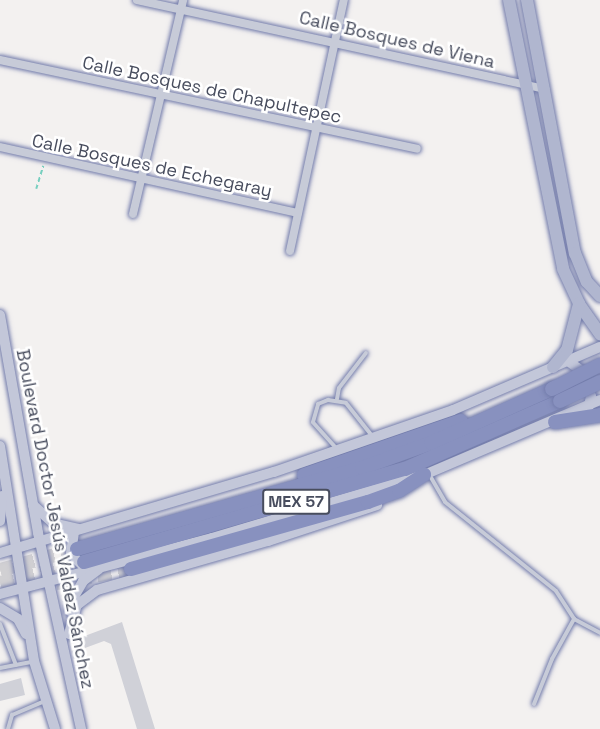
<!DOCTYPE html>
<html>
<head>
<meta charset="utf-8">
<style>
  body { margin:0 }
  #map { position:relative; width:600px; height:729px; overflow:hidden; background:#f3f1f0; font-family:"Space Grotesk",sans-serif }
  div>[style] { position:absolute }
  .building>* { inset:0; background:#d0d1d8 }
  .highway-tunnel>* { height:14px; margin-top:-7px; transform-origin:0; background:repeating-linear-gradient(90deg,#d1d0d3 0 14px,transparent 0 21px) }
  .path>* { height:1.5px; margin-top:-0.75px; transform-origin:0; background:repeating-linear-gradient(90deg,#76cfbf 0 4.5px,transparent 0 7.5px) }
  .roads { filter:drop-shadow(0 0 2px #737cab) drop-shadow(0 0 2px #737cab) }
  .lane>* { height:4px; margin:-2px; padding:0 2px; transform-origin:2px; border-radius:2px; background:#c7cbd8 }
  .street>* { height:8px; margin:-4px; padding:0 4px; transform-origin:4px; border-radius:4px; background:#c7cbd8 }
  .secondary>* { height:10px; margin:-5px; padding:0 5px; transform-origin:5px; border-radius:5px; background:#c3c7d9 }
  .primary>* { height:12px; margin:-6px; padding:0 6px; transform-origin:6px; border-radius:6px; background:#b0b6cf }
  .highway>* { height:14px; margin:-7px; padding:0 7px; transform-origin:7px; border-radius:7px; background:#8891bf }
  .bridges { filter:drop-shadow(0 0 2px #737cab) drop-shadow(0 0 2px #737cab) }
  .highway-bridge>* { height:14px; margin:-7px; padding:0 7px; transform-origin:7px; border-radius:7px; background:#8891bf }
  span { translate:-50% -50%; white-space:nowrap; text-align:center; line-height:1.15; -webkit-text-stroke:5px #fff; paint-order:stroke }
  .shield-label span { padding:2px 4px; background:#fff; border:2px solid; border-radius:4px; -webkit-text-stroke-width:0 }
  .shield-label { font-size:16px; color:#484d5e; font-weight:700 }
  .street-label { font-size:18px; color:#484d5e }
</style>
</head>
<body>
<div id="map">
  <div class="building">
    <div style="clip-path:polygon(122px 622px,155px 729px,137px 729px,111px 644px,104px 641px,85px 648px,82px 637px)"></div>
    <div style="clip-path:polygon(21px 678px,25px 695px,0 701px,0 684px)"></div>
  </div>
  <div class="highway-tunnel">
    <div style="left:0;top:570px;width:80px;rotate:-15.3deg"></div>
    <div style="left:0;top:583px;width:87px;rotate:-14deg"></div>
    <div style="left:56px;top:583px;width:76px;rotate:-10.6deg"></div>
  </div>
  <div class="path">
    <div style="left:36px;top:189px;width:24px;rotate:-73deg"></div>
  </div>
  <div class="roads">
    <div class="lane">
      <div style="left:337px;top:399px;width:11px;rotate:-80deg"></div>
      <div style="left:339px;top:388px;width:44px;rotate:-52.4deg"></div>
      <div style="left:337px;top:449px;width:36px;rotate:-132deg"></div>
      <div style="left:313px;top:422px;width:19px;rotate:-74deg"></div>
      <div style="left:318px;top:404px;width:11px;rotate:-22deg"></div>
      <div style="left:328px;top:400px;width:18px;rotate:9deg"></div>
      <div style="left:346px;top:403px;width:43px;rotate:51.5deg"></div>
      <div style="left:429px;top:474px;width:32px;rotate:60deg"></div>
      <div style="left:445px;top:502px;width:142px;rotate:38.7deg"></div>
      <div style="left:556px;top:591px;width:33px;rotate:57deg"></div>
      <div style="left:574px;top:619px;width:30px;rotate:28deg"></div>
      <div style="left:0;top:624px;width:44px;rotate:68.7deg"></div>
      <div style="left:0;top:668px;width:33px;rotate:-11deg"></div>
      <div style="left:534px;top:704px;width:48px;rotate:-68.2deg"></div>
      <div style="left:552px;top:659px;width:46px;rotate:-61.2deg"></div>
      <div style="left:8px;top:729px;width:15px;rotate:-74deg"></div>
      <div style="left:12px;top:715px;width:36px;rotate:-23deg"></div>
    </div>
    <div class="street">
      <div style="left:137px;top:0;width:418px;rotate:12.3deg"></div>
      <div style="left:0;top:60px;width:426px;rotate:12deg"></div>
      <div style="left:0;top:147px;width:305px;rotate:12.5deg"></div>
      <div style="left:133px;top:214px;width:220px;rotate:-76.8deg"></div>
      <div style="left:290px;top:251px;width:257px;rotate:-77.9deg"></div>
    </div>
    <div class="secondary">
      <div style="left:0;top:315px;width:221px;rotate:80.1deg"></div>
      <div style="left:38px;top:533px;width:201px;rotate:77.6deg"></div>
      <div style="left:568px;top:361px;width:19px;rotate:36deg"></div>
      <div style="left:583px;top:372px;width:25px;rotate:72deg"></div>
      <div style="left:591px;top:396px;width:10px;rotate:101deg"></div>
      <div style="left:0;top:446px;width:218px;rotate:81deg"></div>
      <div style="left:34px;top:661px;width:71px;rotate:72.8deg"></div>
      <div style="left:33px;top:505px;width:27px;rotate:42deg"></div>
      <div style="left:53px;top:523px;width:26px;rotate:13deg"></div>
      <div style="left:0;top:521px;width:25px;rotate:-85deg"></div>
      <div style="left:74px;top:532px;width:22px;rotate:98deg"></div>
      <div style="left:71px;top:554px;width:23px;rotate:45deg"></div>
      <div style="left:0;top:553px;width:286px;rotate:-16.5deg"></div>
      <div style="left:274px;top:472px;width:189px;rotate:-19.1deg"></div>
      <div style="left:453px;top:410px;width:160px;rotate:-23.2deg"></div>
      <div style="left:0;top:594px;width:219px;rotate:-14.8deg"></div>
      <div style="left:212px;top:538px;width:221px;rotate:-16.6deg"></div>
      <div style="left:424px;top:475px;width:191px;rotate:-23.1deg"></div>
      <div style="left:0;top:608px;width:21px;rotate:31deg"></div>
      <div style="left:18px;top:619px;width:17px;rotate:62deg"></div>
      <div style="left:70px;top:611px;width:9px;rotate:-84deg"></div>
      <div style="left:71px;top:602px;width:24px;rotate:-60deg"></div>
      <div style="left:83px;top:581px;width:20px;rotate:-37deg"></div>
      <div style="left:69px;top:634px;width:30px;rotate:-75deg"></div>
      <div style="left:77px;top:605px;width:25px;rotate:-37deg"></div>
      <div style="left:97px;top:590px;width:178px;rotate:-16deg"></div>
      <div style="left:268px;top:541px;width:115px;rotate:-18.3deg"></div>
    </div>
    <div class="primary">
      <div style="left:509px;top:0;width:274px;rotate:78.6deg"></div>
      <div style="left:563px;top:269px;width:38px;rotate:65deg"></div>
      <div style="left:579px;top:304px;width:37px;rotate:55deg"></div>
      <div style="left:527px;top:0;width:258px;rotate:79.3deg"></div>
      <div style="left:575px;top:253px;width:31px;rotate:68deg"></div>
      <div style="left:587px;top:282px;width:19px;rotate:47deg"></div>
      <div style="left:553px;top:367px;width:22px;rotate:-51deg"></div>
      <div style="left:567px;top:350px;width:48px;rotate:-75.4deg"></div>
    </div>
    <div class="highway">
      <div style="left:555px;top:422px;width:46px;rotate:-8.8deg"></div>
      <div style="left:304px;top:475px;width:166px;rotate:-19deg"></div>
      <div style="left:77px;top:549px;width:296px;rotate:-15.9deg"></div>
      <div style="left:362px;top:468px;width:73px;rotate:-19.9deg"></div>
      <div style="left:431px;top:443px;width:133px;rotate:-24.1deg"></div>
      <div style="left:84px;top:562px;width:334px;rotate:-16.2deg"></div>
      <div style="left:405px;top:469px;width:169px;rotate:-23.7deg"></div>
      <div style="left:131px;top:569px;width:246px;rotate:-15.8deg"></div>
      <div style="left:368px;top:502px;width:33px;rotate:-20deg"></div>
      <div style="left:399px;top:491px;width:30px;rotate:-33deg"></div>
    </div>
  </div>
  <div class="bridges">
    <div class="highway-bridge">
      <div style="left:552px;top:389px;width:54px;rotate:-26.6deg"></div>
      <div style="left:560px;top:401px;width:44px;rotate:-25.4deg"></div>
    </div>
  </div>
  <div class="shield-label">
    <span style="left:296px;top:502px">MEX 57</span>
  </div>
  <div class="street-label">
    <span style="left:397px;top:40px;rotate:13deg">Calle Bosques de Viena</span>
    <span style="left:212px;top:90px;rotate:12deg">Calle Bosques de Chapultepec</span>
    <span style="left:152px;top:166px;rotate:12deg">Calle Bosques de Echegaray</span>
    <span style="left:55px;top:519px;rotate:79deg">Boulevard Doctor Jesús Valdez Sánchez</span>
  </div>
</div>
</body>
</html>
